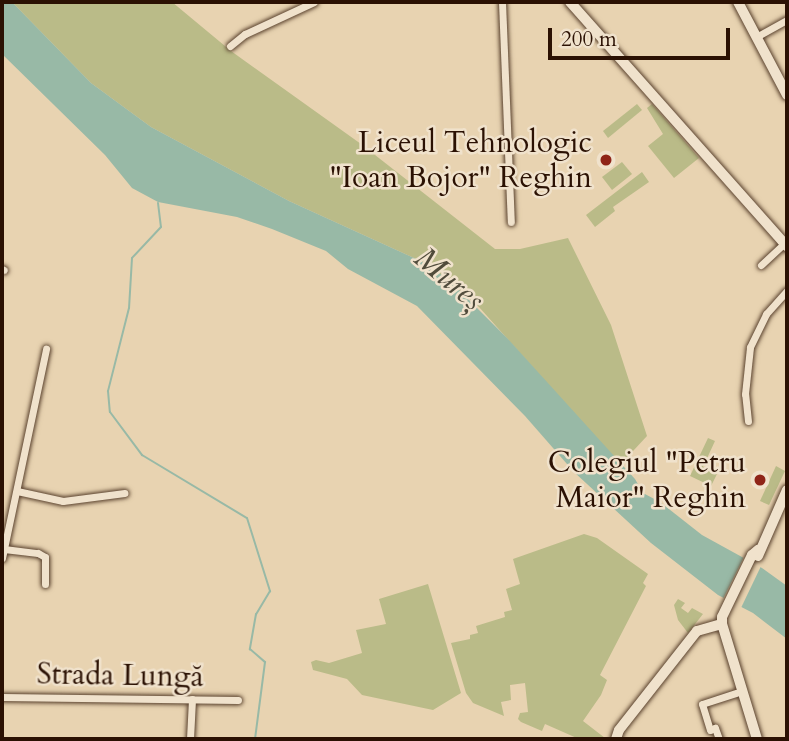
<!DOCTYPE html>
<html>
<head>
<meta charset="utf-8">
<style>
  body { margin:0 }
  #map { position:relative; width:789px; height:741px; overflow:hidden; background:#e8d3b1; font-family:Cardo,serif }
  div>[style] { position:absolute }
  .green>* { inset:0; background:#babb88 }
  .water>* { inset:0; background:#98b9a6 }
  .pier>* { inset:0; background:#e8d3b1 }
  .stream>* { height:2px; margin:-1px; padding:0 1px; transform-origin:1px; border-radius:1px; background:#98b9a6 }
  .roads { filter:drop-shadow(0 0 2px #5a422e) drop-shadow(0 0 2px #5a422e) }
  .street>* { height:7px; margin:-3.5px; padding:0 3.5px; transform-origin:3.5px; border-radius:3.5px; background:#f0e2cc }
  .secondary>* { height:10px; margin:-5px; padding:0 5px; transform-origin:5px; border-radius:5px; background:#f0e2cc }
  .dots>* { width:19px; height:19px; translate:-50% -50%; box-sizing:border-box; border:4px solid #f0e2cc; border-radius:50% }
  span { translate:-50% -50%; white-space:nowrap; text-align:center; line-height:1.15; -webkit-text-stroke:5px #f0e2cc; paint-order:stroke }
  .poi-label { font-size:30px; color:#2b1103 }
  .right { translate:-100% -50%; text-align:right }
  .street-label { font-size:30px; color:#2b1103 }
  .water-label { font-size:32px; color:#514c3c; font-style:italic }
  .frame { position:absolute; inset:0; border:4px solid #2b1103; pointer-events:none }
  .scale { position:absolute; left:548px; top:28px; width:182px; height:32px; box-sizing:border-box; border:4px solid #2b1103; border-top:0; padding-left:9px; font-size:21px; line-height:24px; white-space:nowrap; color:#2b1103; -webkit-text-stroke:5px #f0e2cc; paint-order:stroke }
</style>
</head>
<body>
<div id="map">
  <div class="green">
    <div style="clip-path:polygon(12px 2px,172px 2px,231px 51px,361px 144px,495px 249px,520px 249px,568px 238px,611px 325px,647px 436px,620px 465px,479px 307px,425px 263px,289px 201px,151px 127px,91px 83px)"></div>
    <div style="clip-path:polygon(637px 104px,642px 110px,608px 138px,603px 131px)"></div>
    <div style="clip-path:polygon(652px 104px,699px 158px,674px 178px,648px 146px,663px 134px,647px 108px)"></div>
    <div style="clip-path:polygon(622px 162px,632px 174px,612px 190px,602px 177px)"></div>
    <div style="clip-path:polygon(642px 172px,649px 182px,613px 207px,615px 211px,595px 227px,586px 215px)"></div>
    <div style="clip-path:polygon(708px 438px,715px 441px,703px 467px,717px 474px,711px 486px,690px 476px)"></div>
    <div style="clip-path:polygon(776px 466px,785px 471px,769px 505px,760px 501px)"></div>
    <div style="clip-path:polygon(584px 534px,597px 538px,648px 574px,643px 583px,646px 586px,600px 675px,607px 680px,601px 695px,583px 721px,605px 738px,602px 739px,579px 739px,545px 724px,542px 731px,521px 722px,518px 719px,520px 713px,528px 712px,525px 683px,510px 685px,511px 700px,501px 702px,504px 716px,473px 703px,466px 693px,451px 643px,470px 639px,470px 635px,478px 633px,476px 626px,505px 617px,504px 612px,512px 610px,506px 589px,520px 584px,513px 559px)"></div>
    <div style="clip-path:polygon(428px 584px,461px 693px,433px 710px,362px 695px,347px 679px,313px 670px,311px 662px,316px 660px,329px 663px,362px 653px,356px 630px,386px 624px,379px 599px)"></div>
    <div style="clip-path:polygon(678px 599px,685px 603px,681px 608px,688px 613px,692px 608px,703px 614px,688px 633px,678px 620px,674px 605px)"></div>
  </div>
  <div class="water">
    <div style="clip-path:polygon(2px 2px,12px 2px,91px 83px,151px 127px,289px 201px,425px 263px,451px 282px,507px 338px,635px 479px,643px 493px,660px 502px,702px 535px,762px 568px,787px 586px,787px 639px,753px 613px,718px 595px,651px 543px,574px 472px,525px 416px,417px 306px,348px 269px,326px 251px,272px 229px,237px 217px,158px 202px,132px 188px,105px 155px,2px 54px)"></div>
  </div>
  <div class="pier">
    <div style="clip-path:polygon(745px 555px,762px 564px,740px 610px,722px 601px)"></div>
  </div>
  <div class="stream">
    <div style="left:158px;top:203px;width:24px;rotate:83deg"></div>
    <div style="left:161px;top:227px;width:42px;rotate:133.1deg"></div>
    <div style="left:132px;top:258px;width:50px;rotate:93.4deg"></div>
    <div style="left:129px;top:308px;width:86px;rotate:104.2deg"></div>
    <div style="left:108px;top:391px;width:21px;rotate:85deg"></div>
    <div style="left:110px;top:412px;width:54px;rotate:53.3deg"></div>
    <div style="left:142px;top:455px;width:122px;rotate:31deg"></div>
    <div style="left:247px;top:518px;width:77px;rotate:72.5deg"></div>
    <div style="left:270px;top:591px;width:27px;rotate:121deg"></div>
    <div style="left:256px;top:614px;width:36px;rotate:100deg"></div>
    <div style="left:250px;top:649px;width:20px;rotate:41deg"></div>
    <div style="left:265px;top:662px;width:78px;rotate:97.4deg"></div>
  </div>
  <div class="roads">
    <div class="street">
      <div style="left:502px;top:2px;width:220px;rotate:87.7deg"></div>
      <div style="left:756px;top:37px;width:35px;rotate:-29deg"></div>
      <div style="left:230px;top:46px;width:19px;rotate:-39deg"></div>
      <div style="left:245px;top:34px;width:76px;rotate:-24.9deg"></div>
      <div style="left:761px;top:265px;width:33px;rotate:-43deg"></div>
      <div style="left:2px;top:269px;width:2px;rotate:27deg"></div>
      <div style="left:748px;top:421px;width:27px;rotate:-96deg"></div>
      <div style="left:745px;top:394px;width:47px;rotate:-83.9deg"></div>
      <div style="left:750px;top:347px;width:37px;rotate:-64deg"></div>
      <div style="left:766px;top:314px;width:31px;rotate:-48deg"></div>
      <div style="left:17px;top:491px;width:47px;rotate:12.3deg"></div>
      <div style="left:63px;top:501px;width:62px;rotate:-7.5deg"></div>
      <div style="left:4px;top:549px;width:34px;rotate:7deg"></div>
      <div style="left:38px;top:553px;width:8px;rotate:30deg"></div>
      <div style="left:45px;top:557px;width:27px;rotate:90deg"></div>
      <div style="left:2px;top:558px;width:214px;rotate:-78.1deg"></div>
      <div style="left:2px;top:697px;width:236px;rotate:0.7deg"></div>
      <div style="left:190px;top:739px;width:40px;rotate:-87.1deg"></div>
      <div style="left:719px;top:739px;width:12px;rotate:-110deg"></div>
      <div style="left:715px;top:728px;width:5px;rotate:158deg"></div>
      <div style="left:710px;top:730px;width:27px;rotate:-107deg"></div>
      <div style="left:702px;top:704px;width:36px;rotate:-18deg"></div>
    </div>
    <div class="secondary">
      <div style="left:570px;top:2px;width:327px;rotate:48.4deg"></div>
      <div style="left:738px;top:2px;width:105px;rotate:62.2deg"></div>
      <div style="left:758px;top:556px;width:72px;rotate:-66.3deg"></div>
      <div style="left:616px;top:739px;width:9px;rotate:-72deg"></div>
      <div style="left:619px;top:730px;width:126px;rotate:-51.8deg"></div>
      <div style="left:697px;top:631px;width:26px;rotate:-16deg"></div>
      <div style="left:757px;top:739px;width:120px;rotate:-106.9deg"></div>
      <div style="left:722px;top:624px;width:7px;rotate:-90deg"></div>
      <div style="left:722px;top:617px;width:69px;rotate:-64.2deg"></div>
      <div style="left:752px;top:555px;width:8px;rotate:-40deg"></div>
    </div>
  </div>
  <div class="dots">
    <div style="left:606px;top:160px;background:#8f2418"></div>
    <div style="left:760px;top:480px;background:#8f2418"></div>
  </div>
  <div class="poi-label">
    <span class="right" style="left:592px;top:160px">Liceul Tehnologic<br>"Ioan Bojor" Reghin</span>
    <span class="right" style="left:746px;top:480px">Colegiul "Petru<br>Maior" Reghin</span>
  </div>
  <div class="street-label">
    <span style="left:120px;top:676px;rotate:1deg">Strada Lungă</span>
  </div>
  <div class="water-label">
    <span style="left:449px;top:279px;rotate:40deg">Mureș</span>
  </div>
  <div class="frame"></div>
  <div class="scale">200 m</div>
</div>
</body>
</html>
